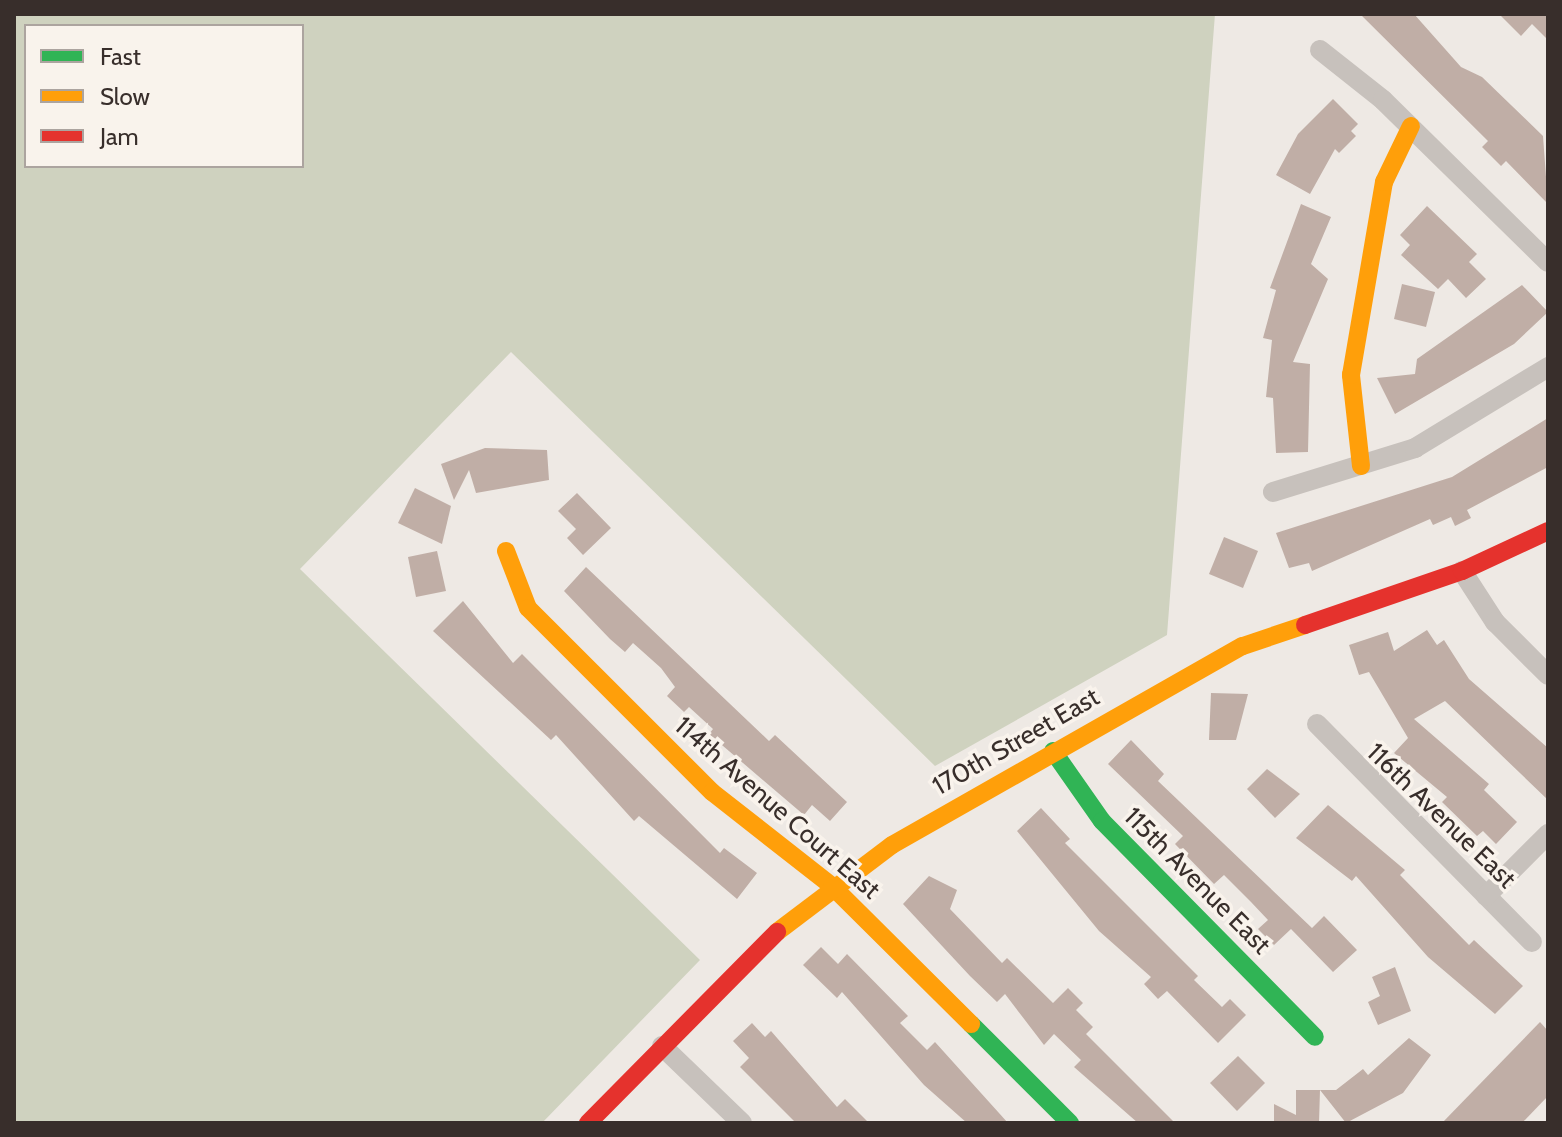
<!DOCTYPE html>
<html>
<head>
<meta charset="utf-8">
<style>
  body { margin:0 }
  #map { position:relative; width:1562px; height:1137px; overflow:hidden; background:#eee9e4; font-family:Cabin,sans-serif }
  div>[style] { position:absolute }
  .green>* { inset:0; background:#cfd2bf }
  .building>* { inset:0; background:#c0aea6 }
  .street>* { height:20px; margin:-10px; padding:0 10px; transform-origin:10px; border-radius:10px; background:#c7c1bc }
  .fast>* { height:18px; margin:-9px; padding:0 9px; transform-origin:9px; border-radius:9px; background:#30b455 }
  .slow>* { height:18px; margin:-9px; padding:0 9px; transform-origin:9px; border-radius:9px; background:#ff9f0a }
  .jam>* { height:18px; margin:-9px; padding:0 9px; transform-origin:9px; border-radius:9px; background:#e5322d }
  span { translate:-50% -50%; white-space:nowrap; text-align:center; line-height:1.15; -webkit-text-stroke:7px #f9f3ec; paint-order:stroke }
  .street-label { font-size:26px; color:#382e2b }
  .frame { position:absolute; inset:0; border:16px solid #382e2b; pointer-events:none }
  .legend { position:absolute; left:24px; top:24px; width:280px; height:144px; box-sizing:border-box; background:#f9f3ec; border:2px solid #aca49f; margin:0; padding:10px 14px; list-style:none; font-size:24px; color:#382e2b }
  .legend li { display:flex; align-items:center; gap:16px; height:40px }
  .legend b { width:40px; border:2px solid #aca49f }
</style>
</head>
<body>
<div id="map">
  <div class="green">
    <div style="clip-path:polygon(evenodd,14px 14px,1215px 14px,1167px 635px,935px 766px,511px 352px,300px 569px,700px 960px,542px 1123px,14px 1123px,14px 14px,26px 26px,302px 26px,302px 166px,26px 166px,26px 26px)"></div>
  </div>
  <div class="building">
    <div style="clip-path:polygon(1360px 14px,1414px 14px,1461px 67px,1482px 77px,1543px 136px,1548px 204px,1506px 161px,1501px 166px,1482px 147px,1488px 141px)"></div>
    <div style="clip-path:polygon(1499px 14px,1548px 14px,1548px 40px,1532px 24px,1521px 36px)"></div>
    <div style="clip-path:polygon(1333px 99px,1358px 124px,1351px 131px,1356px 136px,1339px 153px,1335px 149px,1310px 194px,1276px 175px,1298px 134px)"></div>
    <div style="clip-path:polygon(1301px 204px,1331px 217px,1311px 264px,1328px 279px,1293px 362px,1310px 364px,1308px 452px,1276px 453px,1273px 398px,1266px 397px,1272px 340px,1263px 338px,1276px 290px,1270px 288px)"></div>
    <div style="clip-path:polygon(1427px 206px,1477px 254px,1469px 262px,1486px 279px,1466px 298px,1448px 279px,1438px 289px,1401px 255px,1410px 245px,1400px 235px)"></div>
    <div style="clip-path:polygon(1402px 284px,1435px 292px,1426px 327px,1394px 319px)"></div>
    <div style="clip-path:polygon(1522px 285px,1548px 312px,1514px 344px,1395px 414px,1377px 378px,1415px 374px,1417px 359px)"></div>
    <div style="clip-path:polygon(1548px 418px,1548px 467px,1467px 510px,1471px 518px,1455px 526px,1451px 517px,1433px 525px,1430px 519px,1312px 571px,1309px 563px,1289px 568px,1276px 533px,1452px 477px)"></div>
    <div style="clip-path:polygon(485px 448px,547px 450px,549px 480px,476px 493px,469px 470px,454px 500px,441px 464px)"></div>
    <div style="clip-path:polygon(415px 488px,451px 506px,442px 544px,398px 523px)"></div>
    <div style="clip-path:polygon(577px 493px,611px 528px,583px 555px,567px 538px,576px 529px,558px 511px)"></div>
    <div style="clip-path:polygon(1224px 537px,1258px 551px,1243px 588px,1209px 574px)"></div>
    <div style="clip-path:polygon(437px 551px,446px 591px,416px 597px,408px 557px)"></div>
    <div style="clip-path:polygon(586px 567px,769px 741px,775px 735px,847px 802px,830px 821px,812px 805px,804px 815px,709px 734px,713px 729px,689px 707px,684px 712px,667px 696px,675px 687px,661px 668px,633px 643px,625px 652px,610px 639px,564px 591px)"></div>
    <div style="clip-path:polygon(463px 601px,513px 663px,522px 654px,720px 853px,724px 848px,757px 873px,737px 899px,639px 816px,634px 821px,556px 735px,551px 740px,433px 631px)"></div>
    <div style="clip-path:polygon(1427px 630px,1437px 645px,1444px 640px,1469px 679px,1548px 748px,1548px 800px,1445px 701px,1414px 719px,1489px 784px,1484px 790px,1517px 822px,1496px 844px,1483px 831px,1477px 836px,1442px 802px,1447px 797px,1394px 753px,1408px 738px,1369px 672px,1359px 675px,1349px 645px,1388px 632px,1394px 651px)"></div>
    <div style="clip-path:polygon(1211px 693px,1248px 694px,1236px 740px,1209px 740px)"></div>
    <div style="clip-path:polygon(1131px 740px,1164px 774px,1158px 781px,1312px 928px,1324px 916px,1357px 950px,1333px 972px,1291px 929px,1274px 945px,1258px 929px,1268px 920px,1251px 902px,1224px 875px,1214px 884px,1175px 844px,1183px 836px,1108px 764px)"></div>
    <div style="clip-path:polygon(1267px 769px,1300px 794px,1275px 818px,1247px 789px)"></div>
    <div style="clip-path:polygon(1328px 805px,1405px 870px,1400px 875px,1469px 945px,1474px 940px,1523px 986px,1495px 1014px,1428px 957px,1356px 876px,1352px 881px,1296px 838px)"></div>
    <div style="clip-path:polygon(1041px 808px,1070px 839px,1065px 843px,1198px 976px,1194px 980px,1222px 1007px,1230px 999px,1246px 1015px,1218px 1043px,1167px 991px,1158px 999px,1144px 984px,1151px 977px,1099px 931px,1017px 831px)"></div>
    <div style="clip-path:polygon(929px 876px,957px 890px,950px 909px,1002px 963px,1007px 958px,1053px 1003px,1068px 988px,1083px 1003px,1076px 1010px,1093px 1027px,1086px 1034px,1175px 1123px,1138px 1123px,1074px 1067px,1081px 1060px,1054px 1034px,1044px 1045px,1005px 994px,997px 1002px,970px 976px,903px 904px)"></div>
    <div style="clip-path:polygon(821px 947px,838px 964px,847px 954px,908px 1016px,900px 1023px,927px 1050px,935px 1042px,1008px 1123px,967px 1123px,924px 1085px,842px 992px,837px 998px,803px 965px)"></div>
    <div style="clip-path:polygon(1395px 967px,1411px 1011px,1378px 1025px,1368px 1002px,1380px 996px,1372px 977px)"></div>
    <div style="clip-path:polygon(1540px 1022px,1548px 1031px,1548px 1096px,1522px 1123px,1442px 1123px)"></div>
    <div style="clip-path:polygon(752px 1023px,765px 1037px,771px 1031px,837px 1107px,845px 1099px,869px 1123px,796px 1123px,740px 1067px,749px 1058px,733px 1041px)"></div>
    <div style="clip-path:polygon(1409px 1038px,1431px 1055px,1403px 1093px,1346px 1123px,1320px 1090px,1336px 1090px,1363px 1069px,1368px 1075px)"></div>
    <div style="clip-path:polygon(1238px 1056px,1265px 1083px,1237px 1111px,1210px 1083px)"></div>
    <div style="clip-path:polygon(1296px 1090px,1320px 1090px,1319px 1123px,1274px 1123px,1274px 1104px,1296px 1115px)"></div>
  </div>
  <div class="street">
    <div style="left:1320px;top:50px;width:80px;rotate:38.4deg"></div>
    <div style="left:1383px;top:100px;width:231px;rotate:44.5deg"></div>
    <div style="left:1273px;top:492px;width:149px;rotate:-17.2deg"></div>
    <div style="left:1415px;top:448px;width:156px;rotate:-31.3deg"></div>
    <div style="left:1462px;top:571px;width:61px;rotate:57.1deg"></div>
    <div style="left:1495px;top:622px;width:75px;rotate:45deg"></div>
    <div style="left:1317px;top:724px;width:306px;rotate:45.4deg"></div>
    <div style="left:1486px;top:896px;width:88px;rotate:-45deg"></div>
    <div style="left:662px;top:1046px;width:111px;rotate:43.9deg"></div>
  </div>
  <div class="fast">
    <div style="left:1053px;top:751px;width:85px;rotate:55deg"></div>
    <div style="left:1102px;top:821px;width:303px;rotate:45.4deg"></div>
    <div style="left:971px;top:1024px;width:140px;rotate:45deg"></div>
  </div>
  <div class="slow">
    <div style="left:1361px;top:466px;width:92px;rotate:-96.3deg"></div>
    <div style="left:1351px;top:375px;width:196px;rotate:-80.3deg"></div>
    <div style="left:1384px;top:182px;width:62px;rotate:-64.3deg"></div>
    <div style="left:506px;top:551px;width:61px;rotate:68.9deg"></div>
    <div style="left:528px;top:608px;width:260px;rotate:45deg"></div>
    <div style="left:712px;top:792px;width:152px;rotate:38.1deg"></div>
    <div style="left:832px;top:886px;width:196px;rotate:44.8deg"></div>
    <div style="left:777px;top:932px;width:144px;rotate:-37.1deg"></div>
    <div style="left:892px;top:845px;width:403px;rotate:-29.6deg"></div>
    <div style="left:1243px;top:646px;width:65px;rotate:-18.7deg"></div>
  </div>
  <div class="jam">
    <div style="left:1305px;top:625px;width:166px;rotate:-19deg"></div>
    <div style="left:1462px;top:571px;width:95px;rotate:-24.9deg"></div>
    <div style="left:588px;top:1123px;width:269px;rotate:-45.3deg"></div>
  </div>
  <div class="street-label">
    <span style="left:1016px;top:742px;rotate:-30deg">170th Street East</span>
    <span style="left:777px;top:808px;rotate:41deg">114th Avenue Court East</span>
    <span style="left:1441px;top:816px;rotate:44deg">116th Avenue East</span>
    <span style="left:1197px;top:881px;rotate:45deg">115th Avenue East</span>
  </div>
  <div class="frame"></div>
  <ul class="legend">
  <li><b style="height:10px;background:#30b455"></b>Fast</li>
  <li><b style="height:10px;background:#ff9f0a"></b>Slow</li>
  <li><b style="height:10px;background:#e5322d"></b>Jam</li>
  </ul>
</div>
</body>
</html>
